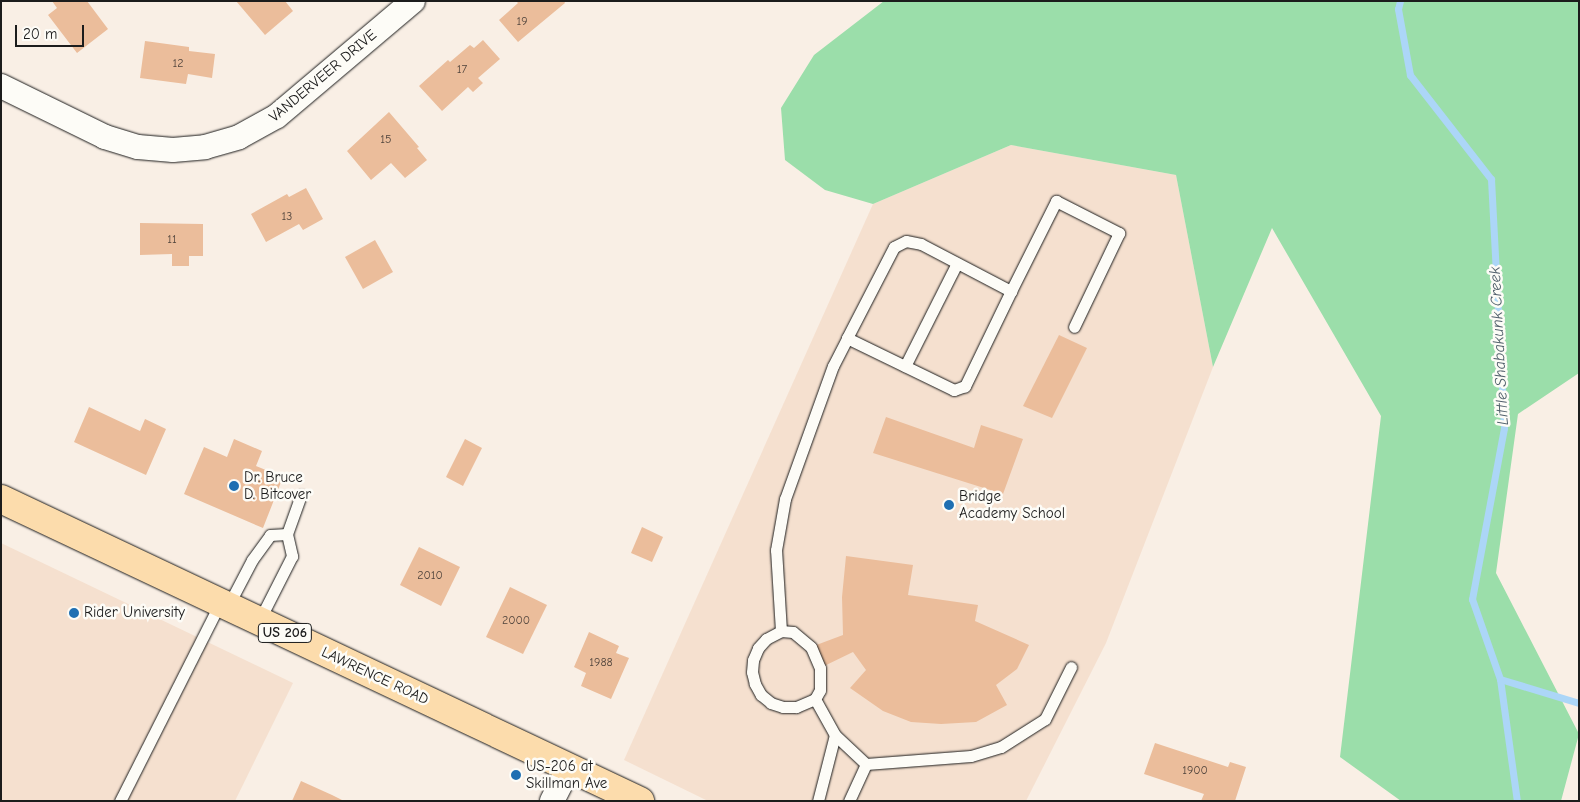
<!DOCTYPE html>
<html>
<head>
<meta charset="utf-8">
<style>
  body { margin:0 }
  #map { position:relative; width:1580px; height:802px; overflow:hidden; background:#f9efe5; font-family:"Comic Neue",sans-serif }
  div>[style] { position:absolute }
  .built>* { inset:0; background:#f5e0cf }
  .green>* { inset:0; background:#9bdeaa }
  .stream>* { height:7px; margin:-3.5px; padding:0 3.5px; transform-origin:3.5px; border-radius:3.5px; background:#acd6f7 }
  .building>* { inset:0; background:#ebbd9b }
  .roads { filter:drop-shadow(0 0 1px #1c1c1c) drop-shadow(0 0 1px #1c1c1c) }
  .lane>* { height:11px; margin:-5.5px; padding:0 5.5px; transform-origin:5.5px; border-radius:5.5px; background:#fdfcf7 }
  .street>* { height:24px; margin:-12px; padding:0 12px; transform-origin:12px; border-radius:12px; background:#fdfcf7 }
  .primary>* { height:28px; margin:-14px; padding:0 14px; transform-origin:14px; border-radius:14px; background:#fcdcac }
  .dots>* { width:14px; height:14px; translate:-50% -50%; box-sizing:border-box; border:2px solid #fdfcf7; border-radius:50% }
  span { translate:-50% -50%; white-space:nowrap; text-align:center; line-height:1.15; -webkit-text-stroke:5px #fdfcf7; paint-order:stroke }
  .number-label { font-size:12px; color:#50443c }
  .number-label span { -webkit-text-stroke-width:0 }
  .shield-label span { padding:1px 4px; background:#fdfcf7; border:1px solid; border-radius:4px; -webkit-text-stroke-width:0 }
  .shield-label { font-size:14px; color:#1c1c1c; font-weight:700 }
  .street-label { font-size:15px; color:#1c1c1c }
  .poi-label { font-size:15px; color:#1c1c1c }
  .left { translate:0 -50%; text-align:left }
  .water-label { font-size:16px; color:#4e5d69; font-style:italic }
  .frame { position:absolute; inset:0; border:2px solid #1c1c1c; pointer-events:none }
  .scale { position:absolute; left:15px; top:25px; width:69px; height:22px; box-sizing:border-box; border:2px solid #1c1c1c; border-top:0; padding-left:6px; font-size:15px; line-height:18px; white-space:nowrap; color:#1c1c1c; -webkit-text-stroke:4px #fdfcf7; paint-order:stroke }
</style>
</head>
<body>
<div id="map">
  <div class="built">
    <div style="clip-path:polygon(1011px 145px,1176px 175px,1213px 367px,1106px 643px,1026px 801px,708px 801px,624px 760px,873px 204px)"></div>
    <div style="clip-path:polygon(1px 543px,293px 683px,235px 801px,1px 801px)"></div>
  </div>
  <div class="green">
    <div style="clip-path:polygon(884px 1px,1579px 1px,1579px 373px,1518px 414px,1496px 573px,1579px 734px,1561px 801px,1401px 801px,1340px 757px,1381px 416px,1272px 228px,1213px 367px,1176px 175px,1011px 145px,873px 204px,825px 190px,785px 160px,781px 108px,814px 55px)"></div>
  </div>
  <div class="stream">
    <div style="left:1400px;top:1px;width:8px;rotate:104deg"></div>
    <div style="left:1398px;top:9px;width:67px;rotate:79.7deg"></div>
    <div style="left:1410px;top:75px;width:132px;rotate:52.1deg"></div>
    <div style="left:1491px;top:179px;width:249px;rotate:87deg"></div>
    <div style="left:1504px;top:428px;width:174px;rotate:100.6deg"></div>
    <div style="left:1472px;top:599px;width:85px;rotate:70.7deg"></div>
    <div style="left:1500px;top:679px;width:123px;rotate:82.1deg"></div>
    <div style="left:1500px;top:679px;width:83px;rotate:16.9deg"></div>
  </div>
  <div class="building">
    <div style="clip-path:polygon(52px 1px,87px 1px,108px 29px,77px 53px,48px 15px,57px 8px)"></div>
    <div style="clip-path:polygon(236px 1px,285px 1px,293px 11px,265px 35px)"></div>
    <div style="clip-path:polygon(516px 1px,564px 1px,565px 3px,518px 42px,499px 20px,518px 3px)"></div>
    <div style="clip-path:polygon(483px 40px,500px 59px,478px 78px,483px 83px,473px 92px,468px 87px,442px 111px,419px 86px,448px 60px,450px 62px,470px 45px,474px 48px)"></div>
    <div style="clip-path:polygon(145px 41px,189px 47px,189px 51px,215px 54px,212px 78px,188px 74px,186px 84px,140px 78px)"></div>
    <div style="clip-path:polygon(389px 112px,419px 147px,417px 148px,427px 160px,405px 178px,391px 163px,371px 180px,347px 151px)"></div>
    <div style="clip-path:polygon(306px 188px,323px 219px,303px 230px,299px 224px,266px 242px,251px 214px,287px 194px,289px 197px)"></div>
    <div style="clip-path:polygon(140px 223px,203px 224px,203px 256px,189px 256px,189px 266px,172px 266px,172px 254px,140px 255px)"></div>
    <div style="clip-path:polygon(375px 240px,393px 272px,363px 289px,345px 257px)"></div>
    <div style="clip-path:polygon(1059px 335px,1087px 348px,1052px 418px,1023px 406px)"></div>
    <div style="clip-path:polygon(89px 407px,140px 431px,145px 419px,166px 429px,146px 475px,74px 442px)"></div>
    <div style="clip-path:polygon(886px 417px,974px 448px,981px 425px,1023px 439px,1003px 494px,873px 453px)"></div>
    <div style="clip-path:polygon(234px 439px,262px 451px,256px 466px,283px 477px,263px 528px,184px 494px,204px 447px,227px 457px)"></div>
    <div style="clip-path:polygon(465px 439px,482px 448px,463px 486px,446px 477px)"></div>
    <div style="clip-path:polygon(642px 527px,663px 537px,652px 562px,631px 553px)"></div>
    <div style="clip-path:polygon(419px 547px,460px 567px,441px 606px,400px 585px)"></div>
    <div style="clip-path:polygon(846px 556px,913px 565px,908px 595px,978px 605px,975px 621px,1029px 645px,1017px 669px,996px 685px,1007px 705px,976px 722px,941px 724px,911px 722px,883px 711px,850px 688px,866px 670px,853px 652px,820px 668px,811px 647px,843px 635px,842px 597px)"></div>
    <div style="clip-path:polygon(510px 587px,547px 605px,523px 654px,486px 637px)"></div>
    <div style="clip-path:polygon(589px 632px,619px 646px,616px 653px,629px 658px,611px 699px,581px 686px,586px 673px,574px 667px)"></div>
    <div style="clip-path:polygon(1155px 743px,1228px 767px,1230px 762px,1246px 767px,1235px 801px,1201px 801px,1204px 794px,1144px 774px)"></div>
    <div style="clip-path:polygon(301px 781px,332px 795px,344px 801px,292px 801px)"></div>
  </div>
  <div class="roads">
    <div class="lane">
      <div style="left:1011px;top:291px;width:101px;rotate:-63.4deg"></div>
      <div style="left:1056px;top:201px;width:71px;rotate:26.9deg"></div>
      <div style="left:1119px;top:233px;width:104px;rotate:115.6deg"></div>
      <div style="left:905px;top:366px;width:115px;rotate:-63.2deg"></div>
      <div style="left:287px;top:534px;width:41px;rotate:-70.3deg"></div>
      <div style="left:228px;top:606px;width:52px;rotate:-62.4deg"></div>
      <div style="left:252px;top:560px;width:31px;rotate:-54deg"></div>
      <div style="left:270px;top:535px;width:17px;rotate:-3deg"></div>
      <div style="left:287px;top:534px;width:23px;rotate:77deg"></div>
      <div style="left:292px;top:556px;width:73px;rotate:116.9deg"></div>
      <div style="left:781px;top:631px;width:81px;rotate:-93.5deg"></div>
      <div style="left:776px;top:550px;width:52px;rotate:-80deg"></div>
      <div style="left:785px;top:499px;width:141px;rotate:-70.2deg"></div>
      <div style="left:833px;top:366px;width:31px;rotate:-63deg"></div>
      <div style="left:847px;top:338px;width:102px;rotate:-62.7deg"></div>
      <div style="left:894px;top:247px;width:13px;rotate:-27deg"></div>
      <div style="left:906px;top:241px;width:15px;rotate:11deg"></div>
      <div style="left:921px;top:244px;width:102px;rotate:27.6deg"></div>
      <div style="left:1011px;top:291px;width:106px;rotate:115.8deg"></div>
      <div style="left:965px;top:386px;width:12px;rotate:160deg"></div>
      <div style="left:954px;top:390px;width:119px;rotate:-154.1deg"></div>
      <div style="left:781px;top:631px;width:12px;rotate:5deg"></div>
      <div style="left:793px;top:632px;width:23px;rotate:40deg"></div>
      <div style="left:811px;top:647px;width:23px;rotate:67deg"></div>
      <div style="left:820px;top:668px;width:22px;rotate:90deg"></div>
      <div style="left:820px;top:690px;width:10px;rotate:119deg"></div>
      <div style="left:815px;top:699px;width:21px;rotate:157deg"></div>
      <div style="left:796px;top:707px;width:13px;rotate:180deg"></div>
      <div style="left:783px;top:707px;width:13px;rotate:-162deg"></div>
      <div style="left:771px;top:703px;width:13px;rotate:-141deg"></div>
      <div style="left:761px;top:695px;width:13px;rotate:-119deg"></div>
      <div style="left:755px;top:684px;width:12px;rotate:-104deg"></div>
      <div style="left:752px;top:672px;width:12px;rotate:-85deg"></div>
      <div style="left:753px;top:660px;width:13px;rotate:-67deg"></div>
      <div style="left:758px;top:648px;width:12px;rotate:-48deg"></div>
      <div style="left:766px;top:639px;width:17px;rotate:-28deg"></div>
      <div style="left:815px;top:699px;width:41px;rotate:60.9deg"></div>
      <div style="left:835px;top:735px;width:42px;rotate:43.1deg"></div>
      <div style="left:866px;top:764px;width:105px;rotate:-4.4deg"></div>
      <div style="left:971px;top:756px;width:31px;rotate:-17deg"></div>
      <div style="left:1001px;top:747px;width:52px;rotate:-32.5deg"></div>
      <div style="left:1045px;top:719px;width:58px;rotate:-63.4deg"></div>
      <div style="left:120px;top:801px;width:222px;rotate:-63.2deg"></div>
      <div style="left:818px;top:801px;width:68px;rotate:-75.6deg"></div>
      <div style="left:849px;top:801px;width:41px;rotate:-65.3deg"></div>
    </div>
    <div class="street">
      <div style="left:1px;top:86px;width:116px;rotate:26.1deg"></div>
      <div style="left:105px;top:137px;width:34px;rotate:17deg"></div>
      <div style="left:138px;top:147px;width:35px;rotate:5deg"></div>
      <div style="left:173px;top:150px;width:32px;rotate:-5deg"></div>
      <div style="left:205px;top:147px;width:35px;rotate:-16deg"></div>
      <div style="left:239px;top:137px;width:43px;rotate:-28.9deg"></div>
      <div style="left:277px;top:116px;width:178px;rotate:-40.2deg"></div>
      <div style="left:552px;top:801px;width:38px;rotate:-63deg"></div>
    </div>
    <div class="primary">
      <div style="left:1px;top:499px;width:707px;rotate:25.3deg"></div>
    </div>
  </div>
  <div class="dots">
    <div style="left:234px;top:486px;background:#1f6fb2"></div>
    <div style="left:949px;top:505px;background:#1f6fb2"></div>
    <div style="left:74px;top:613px;background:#1f6fb2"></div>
    <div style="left:516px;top:775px;background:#1f6fb2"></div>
  </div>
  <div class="number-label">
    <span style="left:522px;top:22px">19</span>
    <span style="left:178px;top:64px">12</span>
    <span style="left:462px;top:70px">17</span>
    <span style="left:386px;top:140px">15</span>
    <span style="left:287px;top:217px">13</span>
    <span style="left:172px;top:240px">11</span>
    <span style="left:430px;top:576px">2010</span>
    <span style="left:516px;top:621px">2000</span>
    <span style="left:601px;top:663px">1988</span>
    <span style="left:1195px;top:771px">1900</span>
  </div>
  <div class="shield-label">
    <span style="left:285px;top:633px">US 206</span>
  </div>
  <div class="street-label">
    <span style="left:323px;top:76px;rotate:-40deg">VANDERVEER DRIVE</span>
    <span style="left:375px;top:676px;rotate:25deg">LAWRENCE ROAD</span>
  </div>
  <div class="poi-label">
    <span class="left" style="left:244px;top:486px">Dr. Bruce<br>D. Bitcover</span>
    <span class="left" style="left:959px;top:505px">Bridge<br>Academy School</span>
    <span class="left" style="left:84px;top:613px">Rider University</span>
    <span class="left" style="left:526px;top:775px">US-206 at<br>Skillman Ave</span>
  </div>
  <div class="water-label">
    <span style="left:1499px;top:346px;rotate:-93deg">Little Shabakunk Creek</span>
  </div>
  <div class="frame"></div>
  <div class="scale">20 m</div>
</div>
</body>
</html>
